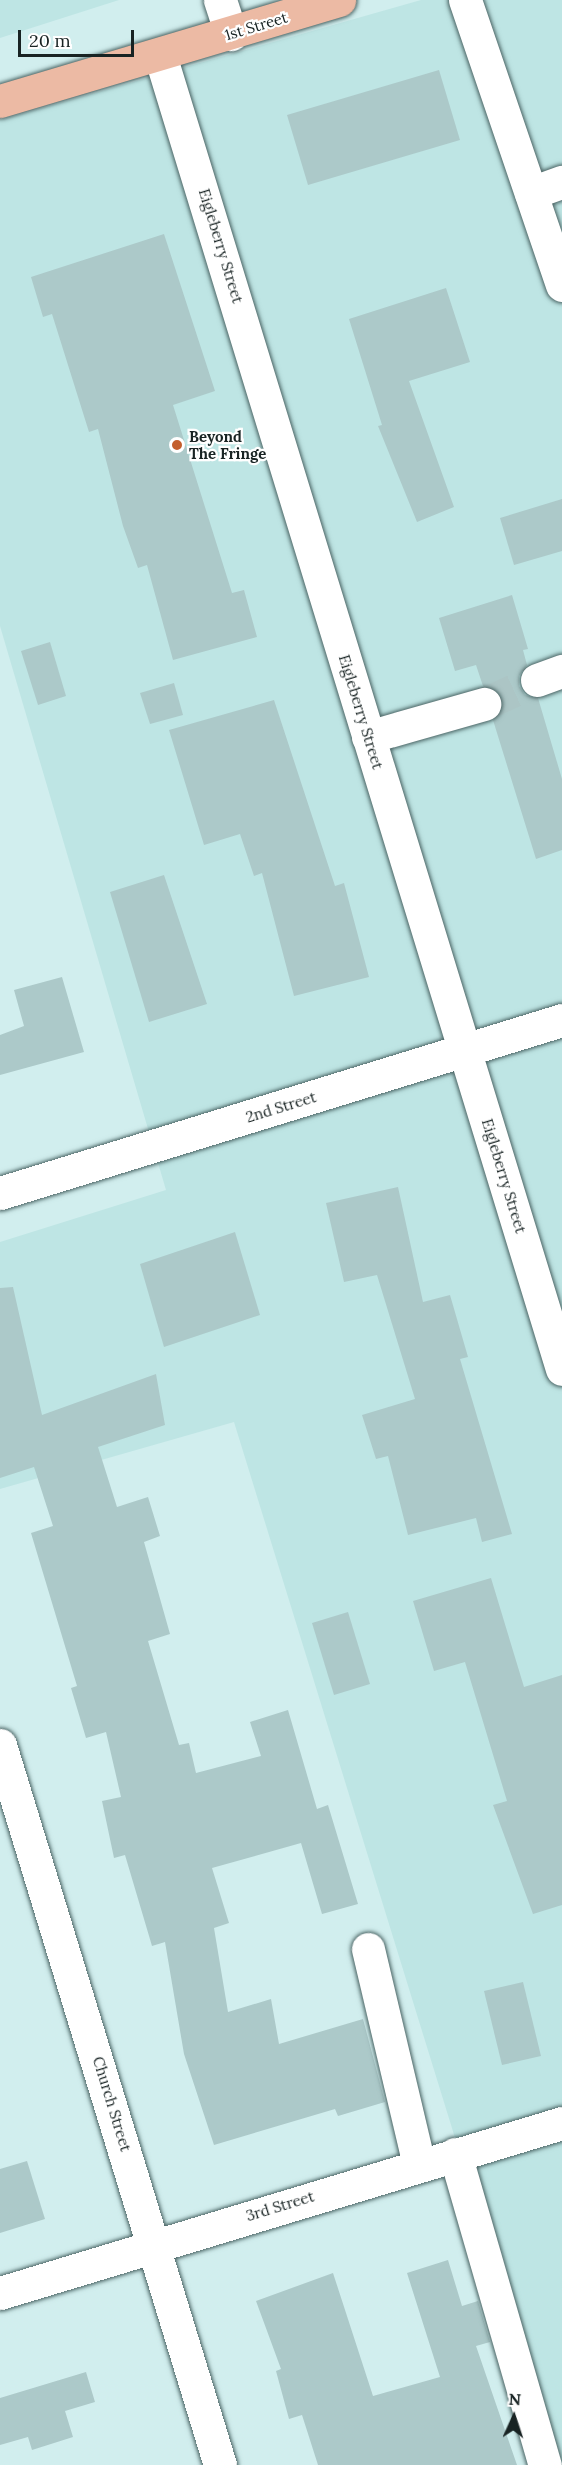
<!DOCTYPE html>
<html>
<head>
<meta charset="utf-8">
<style>
  body { margin:0 }
  #map { position:relative; width:562px; height:2465px; overflow:hidden; background:#d1eeee; font-family:Lora,serif }
  div>[style] { position:absolute }
  .built>* { inset:0; background:#bee5e4 }
  .building>* { inset:0; background:#acc9c9 }
  .minor-tunnel>* { height:33px; margin-top:-16.5px; transform-origin:0; background:repeating-linear-gradient(90deg,#acc5c5 0 33px,transparent 0 49px) }
  .roads { filter:drop-shadow(0 0 2px #4a6464) drop-shadow(0 0 2px #4a6464) }
  .minor>* { height:33px; margin:-16.5px; padding:0 16.5px; transform-origin:16.5px; border-radius:16.5px; background:#fff }
  .major>* { height:33px; margin:-16.5px; padding:0 16.5px; transform-origin:16.5px; border-radius:16.5px; background:#ecbaa4 }
  .dots>* { width:16px; height:16px; translate:-50% -50%; box-sizing:border-box; border:3px solid #fff; border-radius:50% }
  span { translate:-50% -50%; white-space:nowrap; text-align:center; line-height:1.15; -webkit-text-stroke:4.5px #fff; paint-order:stroke }
  .street-label { font-size:15px; color:#182323 }
  .poi-label { font-size:15px; color:#182323; font-weight:700 }
  .left { translate:0 -50%; text-align:left }
  .north { position:absolute; left:484px; top:2387px; width:60px; height:60px; -webkit-text-stroke:4px #fff; paint-order:stroke; rotate:3deg; font-size:16px; font-weight:700; line-height:24px; text-align:center; color:#182323 }
  .north::after { content:''; display:block; margin:auto; width:21px; height:27px; background:#182323; clip-path:polygon(50% 0,100% 100%,50% 72%,0 100%) }
  .scale { position:absolute; left:18px; top:30px; width:116px; height:27px; box-sizing:border-box; border:3px solid #182323; border-top:0; padding-left:8px; font-size:18px; line-height:21px; white-space:nowrap; color:#182323; -webkit-text-stroke:4px #fff; paint-order:stroke }
</style>
</head>
<body>
<div id="map">
  <div class="built">
    <div style="clip-path:polygon(0 0,119px 0,0 38px)"></div>
    <div style="clip-path:polygon(421px 0,562px 0,562px 2465px,556px 2465px,234px 1422px,0 1489px,0 1242px,166px 1190px,0 626px,0 120px)"></div>
  </div>
  <div class="building">
    <div style="clip-path:polygon(439px 70px,460px 140px,308px 185px,287px 115px)"></div>
    <div style="clip-path:polygon(164px 234px,215px 391px,173px 405px,232px 593px,244px 590px,257px 637px,173px 660px,147px 565px,138px 568px,123px 526px,98px 429px,89px 432px,52px 314px,43px 317px,31px 277px)"></div>
    <div style="clip-path:polygon(446px 288px,470px 362px,409px 381px,454px 507px,417px 522px,378px 426px,382px 425px,349px 319px)"></div>
    <div style="clip-path:polygon(562px 499px,562px 551px,514px 565px,500px 518px)"></div>
    <div style="clip-path:polygon(512px 595px,528px 649px,523px 650px,527px 665px,519px 676px,519px 686px,525px 695px,538px 698px,562px 779px,562px 850px,536px 859px,493px 720px,502px 709px,502px 698px,497px 690px,483px 686px,476px 665px,455px 671px,439px 618px)"></div>
    <div style="clip-path:polygon(50px 642px,66px 696px,38px 705px,21px 651px)"></div>
    <div style="clip-path:polygon(174px 683px,183px 715px,150px 724px,140px 693px)"></div>
    <div style="clip-path:polygon(274px 700px,335px 886px,344px 883px,369px 977px,294px 996px,262px 873px,254px 876px,240px 834px,204px 845px,169px 730px)"></div>
    <div style="clip-path:polygon(164px 875px,207px 1004px,149px 1022px,110px 892px)"></div>
    <div style="clip-path:polygon(62px 977px,84px 1052px,0 1075px,0 1035px,24px 1026px,14px 990px)"></div>
    <div style="clip-path:polygon(398px 1187px,423px 1302px,450px 1295px,468px 1357px,460px 1359px,512px 1534px,482px 1542px,476px 1518px,408px 1535px,388px 1456px,376px 1459px,362px 1415px,415px 1399px,377px 1275px,344px 1282px,326px 1203px)"></div>
    <div style="clip-path:polygon(235px 1232px,260px 1315px,164px 1347px,140px 1264px)"></div>
    <div style="clip-path:polygon(13px 1287px,42px 1415px,156px 1374px,165px 1425px,98px 1447px,117px 1507px,148px 1497px,160px 1536px,144px 1542px,170px 1634px,148px 1641px,179px 1745px,189px 1743px,196px 1773px,261px 1756px,250px 1722px,288px 1710px,317px 1809px,328px 1805px,358px 1904px,322px 1914px,301px 1843px,212px 1868px,229px 1923px,214px 1928px,228px 2012px,271px 1999px,279px 2044px,363px 2019px,385px 2102px,338px 2116px,335px 2109px,214px 2145px,184px 2054px,165px 1942px,152px 1946px,125px 1855px,114px 1858px,102px 1801px,121px 1797px,106px 1732px,86px 1738px,71px 1688px,77px 1686px,31px 1533px,53px 1526px,34px 1467px,0 1478px,0 1288px)"></div>
    <div style="clip-path:polygon(491px 1578px,524px 1687px,562px 1675px,562px 1905px,533px 1914px,493px 1805px,507px 1801px,465px 1662px,434px 1671px,413px 1601px)"></div>
    <div style="clip-path:polygon(348px 1612px,370px 1684px,334px 1695px,312px 1623px)"></div>
    <div style="clip-path:polygon(523px 1982px,541px 2056px,502px 2065px,484px 1991px)"></div>
    <div style="clip-path:polygon(27px 2161px,45px 2219px,0 2233px,0 2169px)"></div>
    <div style="clip-path:polygon(448px 2260px,462px 2306px,478px 2301px,490px 2342px,476px 2346px,517px 2465px,318px 2465px,302px 2415px,289px 2419px,276px 2371px,281px 2369px,256px 2301px,333px 2273px,373px 2396px,440px 2377px,407px 2273px)"></div>
    <div style="clip-path:polygon(86px 2372px,95px 2402px,65px 2411px,73px 2437px,32px 2450px,28px 2437px,0 2445px,0 2398px)"></div>
  </div>
  <div class="minor-tunnel">
    <div style="left:484px;top:704px;width:58px;rotate:-24.4deg"></div>
  </div>
  <div class="roads">
    <div class="minor">
      <div style="left:220px;top:0;width:36px;rotate:72deg"></div>
      <div style="left:465px;top:0;width:301px;rotate:71.2deg"></div>
      <div style="left:160px;top:55px;width:1374px;rotate:72.99deg"></div>
      <div style="left:531px;top:193px;width:33px;rotate:-20deg"></div>
      <div style="left:537px;top:680px;width:27px;rotate:-20deg"></div>
      <div style="left:368px;top:737px;width:121px;rotate:-15.9deg"></div>
      <div style="left:0;top:1193px;width:588px;rotate:-17.11deg"></div>
      <div style="left:0;top:1745px;width:753px;rotate:73.01deg"></div>
      <div style="left:368px;top:1949px;width:222px;rotate:76.7deg"></div>
      <div style="left:455px;top:2154px;width:324px;rotate:73.9deg"></div>
      <div style="left:0;top:2293px;width:587px;rotate:-16.83deg"></div>
    </div>
    <div class="major">
      <div style="left:0;top:101px;width:354px;rotate:-16.6deg"></div>
    </div>
  </div>
  <div class="dots">
    <div style="left:177px;top:445px;background:#c35e2c"></div>
  </div>
  <div class="street-label">
    <span style="left:256px;top:26px;rotate:-17deg">1st Street</span>
    <span style="left:221px;top:246px;rotate:73deg">Eigleberry Street</span>
    <span style="left:361px;top:712px;rotate:73deg">Eigleberry Street</span>
    <span style="left:281px;top:1107px;rotate:-17deg">2nd Street</span>
    <span style="left:504px;top:1176px;rotate:73deg">Eigleberry Street</span>
    <span style="left:112px;top:2104px;rotate:73deg">Church Street</span>
    <span style="left:280px;top:2206px;rotate:-17deg">3rd Street</span>
  </div>
  <div class="poi-label">
    <span class="left" style="left:189px;top:445px">Beyond<br>The Fringe</span>
  </div>
  <div class="north">N</div>
  <div class="scale">20 m</div>
</div>
</body>
</html>
